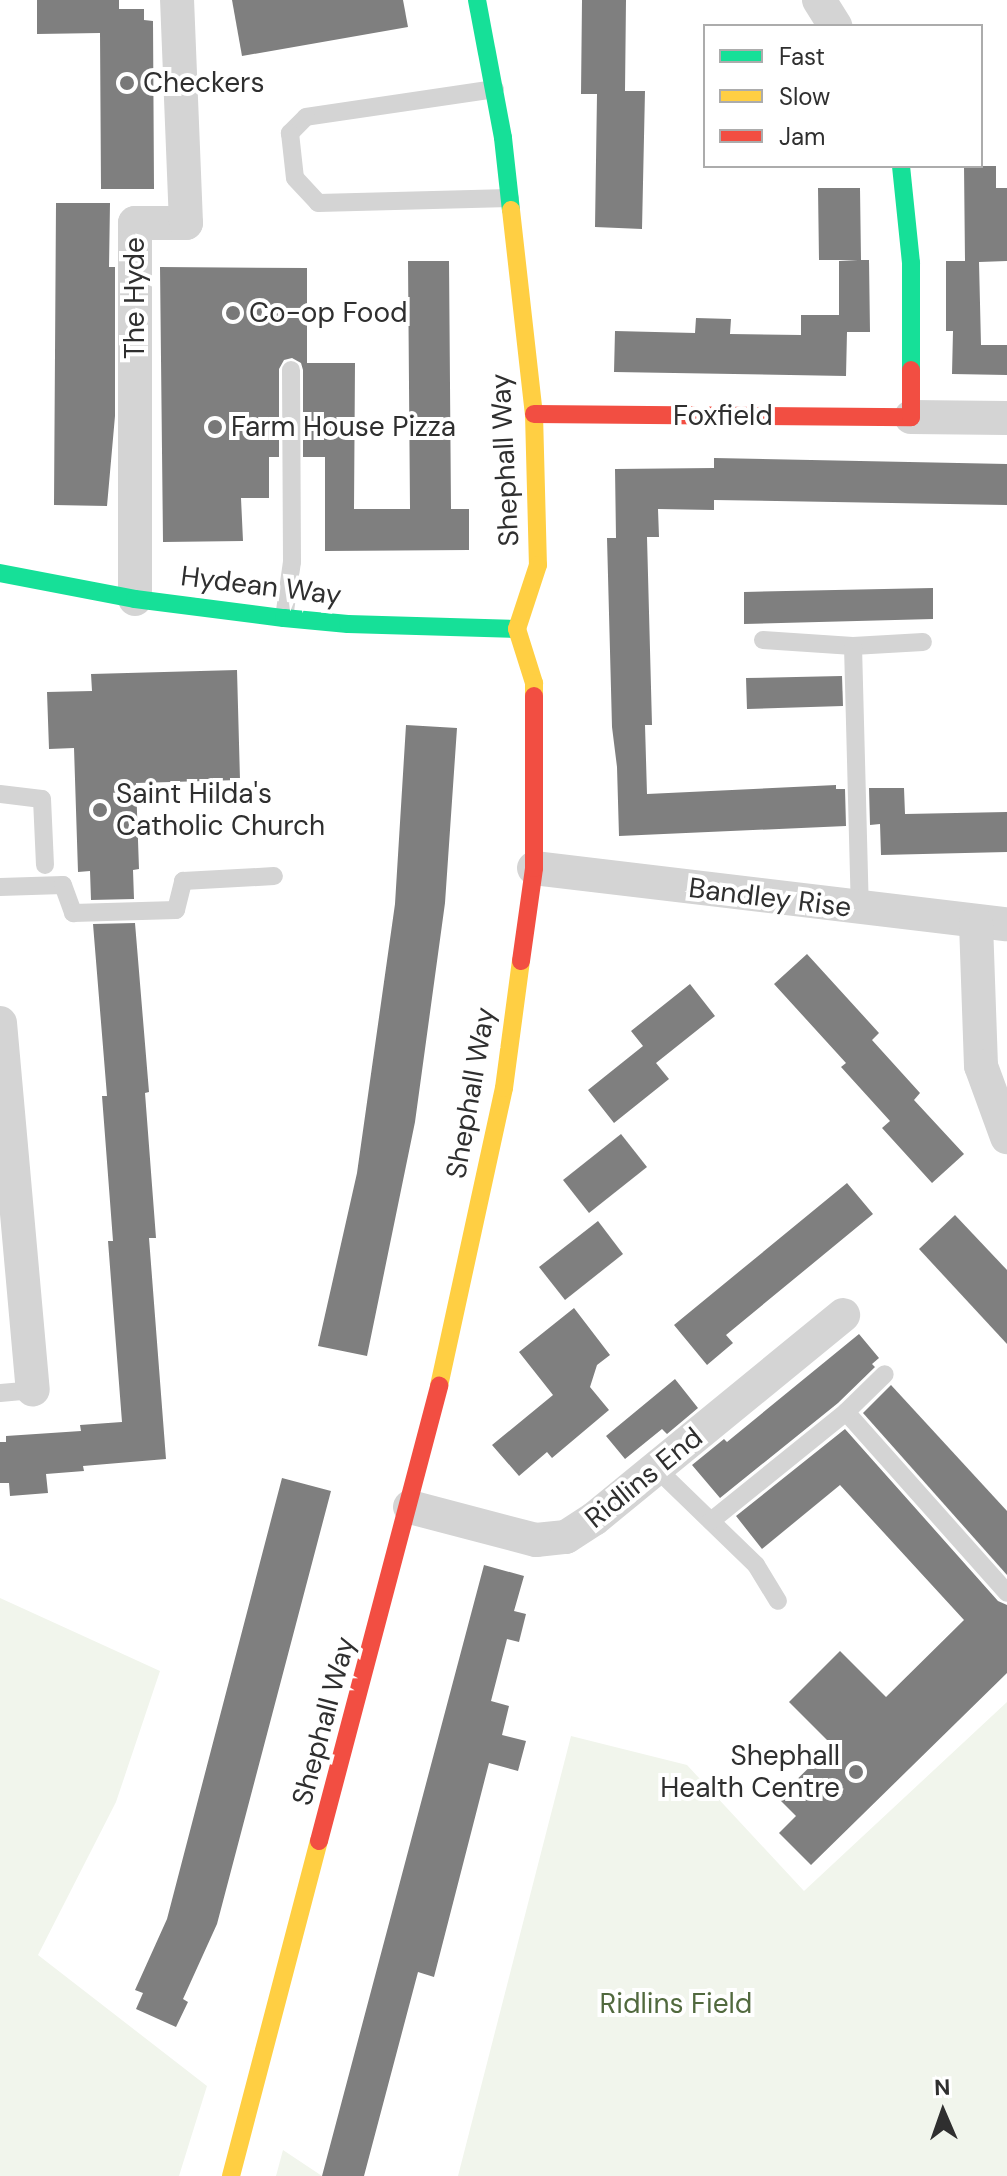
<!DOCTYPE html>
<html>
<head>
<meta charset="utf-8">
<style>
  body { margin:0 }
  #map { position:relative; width:1007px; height:2176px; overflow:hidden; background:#fff; font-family:"DM Sans",sans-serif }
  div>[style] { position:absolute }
  .green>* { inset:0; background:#f1f5ec }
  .building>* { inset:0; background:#7f7f7f }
  .lane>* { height:18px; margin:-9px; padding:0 9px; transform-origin:9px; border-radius:9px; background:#d4d4d4 }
  .street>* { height:34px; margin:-17px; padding:0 17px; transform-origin:17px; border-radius:17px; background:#d4d4d4 }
  .fast>* { height:18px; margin:-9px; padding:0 9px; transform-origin:9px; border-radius:9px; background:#16e098 }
  .slow>* { height:18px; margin:-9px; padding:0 9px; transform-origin:9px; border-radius:9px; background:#ffcf43 }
  .jam>* { height:18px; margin:-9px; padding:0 9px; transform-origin:9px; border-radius:9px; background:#f24e42 }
  .dots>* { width:22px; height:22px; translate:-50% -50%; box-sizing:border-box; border:4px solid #fff; border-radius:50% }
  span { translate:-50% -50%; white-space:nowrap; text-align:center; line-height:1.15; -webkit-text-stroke:8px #fff; paint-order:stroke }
  .poi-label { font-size:28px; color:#2f2f2f }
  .left { translate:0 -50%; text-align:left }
  .right { translate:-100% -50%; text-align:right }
  .street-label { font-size:28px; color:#2f2f2f }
  .park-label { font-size:28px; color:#51693e }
  .legend { position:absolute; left:703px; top:24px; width:280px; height:144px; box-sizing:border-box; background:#fff; border:2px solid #acacac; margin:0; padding:10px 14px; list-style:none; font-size:24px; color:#2f2f2f }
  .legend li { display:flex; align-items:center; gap:16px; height:40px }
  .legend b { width:40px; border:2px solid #acacac }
  .north { position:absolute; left:903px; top:2072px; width:80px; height:80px; -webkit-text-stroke:6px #fff; paint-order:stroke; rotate:358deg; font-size:22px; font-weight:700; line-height:32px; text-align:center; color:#2f2f2f }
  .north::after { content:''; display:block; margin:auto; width:28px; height:36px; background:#2f2f2f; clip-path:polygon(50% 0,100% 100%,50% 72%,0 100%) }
</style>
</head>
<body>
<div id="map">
  <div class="green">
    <div style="clip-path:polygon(0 1598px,160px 1671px,116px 1802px,38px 1955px,207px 2086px,179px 2176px,0 2176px)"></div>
    <div style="clip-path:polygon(1007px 1702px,1007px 2176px,458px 2176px,571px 1736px,687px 1765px,804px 1891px)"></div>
    <div style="clip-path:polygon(283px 2150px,322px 2176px,276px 2176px)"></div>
  </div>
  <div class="building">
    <div style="clip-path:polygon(37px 0,119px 0,119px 9px,144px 9px,144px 20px,153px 21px,154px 189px,101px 189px,100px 33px,37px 34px)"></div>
    <div style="clip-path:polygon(232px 0,403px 0,408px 27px,242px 56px)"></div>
    <div style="clip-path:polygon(582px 0,626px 0,625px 91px,645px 91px,642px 229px,595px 227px,597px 94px,581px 94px)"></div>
    <div style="clip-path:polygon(964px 166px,996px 166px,996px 188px,1007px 188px,1007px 261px,979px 262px,981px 345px,1007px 345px,1007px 375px,952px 374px,953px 331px,946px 331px,946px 261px,965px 261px)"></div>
    <div style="clip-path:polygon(818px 188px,860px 188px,861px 260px,869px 260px,870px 332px,847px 332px,846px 376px,614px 372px,615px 331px,695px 333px,696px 318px,731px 319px,730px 334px,801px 335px,801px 315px,839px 315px,839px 261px,858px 260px,819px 260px)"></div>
    <div style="clip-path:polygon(56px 203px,110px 203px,109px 267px,115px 267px,115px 416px,107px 506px,54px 505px)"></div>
    <div style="clip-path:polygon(408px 261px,449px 261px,451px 509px,469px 509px,469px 550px,325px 551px,325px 457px,303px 457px,303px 370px,301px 363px,292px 358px,284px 360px,279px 369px,279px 457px,269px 457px,269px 498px,241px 498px,243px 541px,163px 542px,160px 267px,307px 268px,307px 363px,355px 363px,354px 509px,410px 509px)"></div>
    <div style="clip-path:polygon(714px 458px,1007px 464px,1007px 505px,714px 500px,714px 510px,658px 509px,659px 537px,647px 537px,652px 725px,645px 725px,647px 794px,836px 785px,836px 789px,845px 789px,846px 826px,619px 836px,617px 767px,612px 727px,607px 538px,616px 538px,615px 469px,714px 468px)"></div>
    <div style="clip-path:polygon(933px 588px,933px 619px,744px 624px,744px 592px)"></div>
    <div style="clip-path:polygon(237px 670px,240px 780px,136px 783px,139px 869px,133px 870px,134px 899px,91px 900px,90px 871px,78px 872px,74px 748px,49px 749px,47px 692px,92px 691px,91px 674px)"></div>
    <div style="clip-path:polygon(842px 676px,843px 706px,747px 709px,746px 678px)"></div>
    <div style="clip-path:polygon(406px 725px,457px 728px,445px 903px,415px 1122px,367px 1356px,318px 1346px,357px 1173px,395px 904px)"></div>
    <div style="clip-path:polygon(869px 788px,904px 788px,905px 814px,1007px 812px,1007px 852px,881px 855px,880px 824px,870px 825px)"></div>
    <div style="clip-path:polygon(135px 923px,149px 1092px,145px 1093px,156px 1238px,149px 1238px,166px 1459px,83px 1466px,84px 1471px,46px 1474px,48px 1493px,10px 1496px,9px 1483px,0 1483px,0 1442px,6px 1442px,6px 1436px,81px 1431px,80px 1425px,122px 1422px,108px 1241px,113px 1241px,102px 1096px,107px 1096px,93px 924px)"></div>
    <div style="clip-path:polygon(807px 954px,879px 1033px,872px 1040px,920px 1093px,914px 1100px,964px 1154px,932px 1183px,882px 1128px,890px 1121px,841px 1067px,846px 1063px,774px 984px)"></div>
    <div style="clip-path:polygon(690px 984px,715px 1016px,656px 1063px,669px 1079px,614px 1123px,588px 1090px,643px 1046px,631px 1031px)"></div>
    <div style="clip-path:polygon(621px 1134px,647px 1167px,589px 1213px,563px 1180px)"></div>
    <div style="clip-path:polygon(847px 1183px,873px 1214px,726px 1335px,733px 1343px,707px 1365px,674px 1325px)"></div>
    <div style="clip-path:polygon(955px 1215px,1007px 1270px,1007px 1344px,919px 1249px)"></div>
    <div style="clip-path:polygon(598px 1221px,623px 1254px,565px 1300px,539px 1267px)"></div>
    <div style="clip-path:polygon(574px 1308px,610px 1355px,597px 1365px,590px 1387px,609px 1410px,552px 1458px,547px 1452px,519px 1476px,492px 1445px,553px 1395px,519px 1352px)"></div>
    <div style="clip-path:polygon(859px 1334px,879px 1358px,872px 1364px,875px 1367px,838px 1403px,720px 1498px,692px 1465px,724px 1439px,727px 1442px)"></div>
    <div style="clip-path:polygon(675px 1379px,698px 1408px,667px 1434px,662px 1429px,625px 1459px,606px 1436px)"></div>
    <div style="clip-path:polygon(891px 1385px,1007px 1511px,1007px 1575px,863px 1413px)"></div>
    <div style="clip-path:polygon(845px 1429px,998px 1601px,1007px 1605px,1007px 1673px,811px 1865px,779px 1833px,796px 1816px,778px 1798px,832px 1745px,789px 1702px,840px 1651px,886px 1697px,964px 1620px,840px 1485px,762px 1549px,736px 1516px)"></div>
    <div style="clip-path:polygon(282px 1478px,331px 1491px,217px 1924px,183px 1999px,188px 2002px,176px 2027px,136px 2009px,143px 1993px,135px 1990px,167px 1919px)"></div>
    <div style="clip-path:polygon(484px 1565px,524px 1576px,514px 1611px,526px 1614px,519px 1642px,507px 1639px,491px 1701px,509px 1706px,502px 1735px,526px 1741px,518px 1771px,489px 1763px,434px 1977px,418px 1972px,364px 2176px,322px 2176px)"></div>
  </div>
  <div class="lane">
    <div style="left:495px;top:89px;width:191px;rotate:171.6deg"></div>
    <div style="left:306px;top:117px;width:23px;rotate:135deg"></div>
    <div style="left:290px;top:133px;width:45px;rotate:83.7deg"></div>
    <div style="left:295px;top:178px;width:34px;rotate:47deg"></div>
    <div style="left:318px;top:203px;width:192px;rotate:-1.5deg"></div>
    <div style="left:284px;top:618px;width:57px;rotate:-81.9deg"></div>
    <div style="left:292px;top:562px;width:192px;rotate:-90.3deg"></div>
    <div style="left:763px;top:640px;width:90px;rotate:3.8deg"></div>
    <div style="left:853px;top:646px;width:70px;rotate:-3.3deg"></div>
    <div style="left:853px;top:646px;width:263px;rotate:88.5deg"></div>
    <div style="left:0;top:794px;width:42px;rotate:6.8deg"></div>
    <div style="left:42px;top:799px;width:66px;rotate:87.4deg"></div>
    <div style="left:0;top:887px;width:63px;rotate:-1.8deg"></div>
    <div style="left:63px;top:885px;width:30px;rotate:70deg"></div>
    <div style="left:73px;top:913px;width:103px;rotate:-1.7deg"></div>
    <div style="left:176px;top:910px;width:30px;rotate:-76deg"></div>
    <div style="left:183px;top:881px;width:91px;rotate:-3.1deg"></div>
    <div style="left:0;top:1393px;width:33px;rotate:-5deg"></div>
    <div style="left:846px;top:1412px;width:242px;rotate:48.3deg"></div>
    <div style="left:657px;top:1469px;width:138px;rotate:44.1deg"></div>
    <div style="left:756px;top:1565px;width:42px;rotate:58.6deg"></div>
    <div style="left:711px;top:1521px;width:174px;rotate:-38.9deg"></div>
    <div style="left:846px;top:1412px;width:54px;rotate:-44.3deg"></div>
  </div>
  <div class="street">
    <div style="left:819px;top:0;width:31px;rotate:58deg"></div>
    <div style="left:911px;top:417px;width:96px;rotate:0.6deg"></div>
    <div style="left:135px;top:599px;width:376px;rotate:-90deg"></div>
    <div style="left:135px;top:223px;width:51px"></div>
    <div style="left:186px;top:223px;width:223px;rotate:-92.3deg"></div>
    <div style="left:534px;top:868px;width:476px;rotate:6.8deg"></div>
    <div style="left:976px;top:923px;width:143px;rotate:88deg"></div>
    <div style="left:981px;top:1066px;width:76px;rotate:69.9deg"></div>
    <div style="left:0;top:1023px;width:368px;rotate:84.9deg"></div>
    <div style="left:410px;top:1507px;width:130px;rotate:14.7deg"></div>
    <div style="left:536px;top:1540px;width:30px;rotate:-6deg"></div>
    <div style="left:566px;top:1537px;width:33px;rotate:-33deg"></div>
    <div style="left:594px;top:1519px;width:322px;rotate:-39.3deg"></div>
  </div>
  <div class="fast">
    <div style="left:477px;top:0;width:140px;rotate:79.3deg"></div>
    <div style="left:503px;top:138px;width:72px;rotate:83.7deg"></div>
    <div style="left:901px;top:166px;width:98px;rotate:84.1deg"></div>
    <div style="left:911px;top:263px;width:107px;rotate:90deg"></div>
    <div style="left:0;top:573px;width:137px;rotate:10.9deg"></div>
    <div style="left:135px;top:599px;width:150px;rotate:7.3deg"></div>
    <div style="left:284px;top:618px;width:64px;rotate:5.4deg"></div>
    <div style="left:348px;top:624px;width:169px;rotate:1.7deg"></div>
  </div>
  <div class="slow">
    <div style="left:511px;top:210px;width:205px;rotate:83.6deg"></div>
    <div style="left:534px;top:414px;width:151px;rotate:88.5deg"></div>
    <div style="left:538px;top:565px;width:67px;rotate:108.2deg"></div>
    <div style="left:517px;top:629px;width:57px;rotate:72.5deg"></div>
    <div style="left:534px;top:683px;width:13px;rotate:90deg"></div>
    <div style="left:439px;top:1386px;width:305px;rotate:-77.7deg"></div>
    <div style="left:504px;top:1088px;width:128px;rotate:-82.4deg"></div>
    <div style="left:231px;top:2176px;width:346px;rotate:-75.3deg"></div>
  </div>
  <div class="jam">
    <div style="left:534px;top:414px;width:377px;rotate:0.5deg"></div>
    <div style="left:911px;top:417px;width:47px;rotate:-90deg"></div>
    <div style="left:521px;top:961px;width:94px;rotate:-82deg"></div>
    <div style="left:534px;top:868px;width:172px;rotate:-90deg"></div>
    <div style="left:319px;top:1841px;width:471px;rotate:-75.2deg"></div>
  </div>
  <div class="dots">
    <div style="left:127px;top:83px;background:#787878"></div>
    <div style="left:233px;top:313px;background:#787878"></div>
    <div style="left:215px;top:427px;background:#787878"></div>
    <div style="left:100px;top:810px;background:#787878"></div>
    <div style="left:856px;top:1772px;background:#787878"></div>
  </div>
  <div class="poi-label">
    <span class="left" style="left:143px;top:83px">Checkers</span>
    <span class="left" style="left:249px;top:313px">Co-op Food</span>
    <span class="left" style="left:231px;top:427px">Farm House Pizza</span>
    <span class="left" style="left:116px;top:810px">Saint Hilda's<br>Catholic Church</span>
    <span class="right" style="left:840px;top:1772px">Shephall<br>Health Centre</span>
  </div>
  <div class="street-label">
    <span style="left:135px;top:298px;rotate:-90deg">The Hyde</span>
    <span style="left:723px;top:416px">Foxfield</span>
    <span style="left:505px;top:460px;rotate:-93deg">Shephall Way</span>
    <span style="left:261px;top:586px;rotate:7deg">Hydean Way</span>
    <span style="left:770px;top:898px;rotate:7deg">Bandley Rise</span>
    <span style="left:471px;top:1093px;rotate:-80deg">Shephall Way</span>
    <span style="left:644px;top:1478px;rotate:-39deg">Ridlins End</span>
    <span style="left:324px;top:1721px;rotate:-75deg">Shephall Way</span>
  </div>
  <div class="park-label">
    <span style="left:676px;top:2004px">Ridlins Field</span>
  </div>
  <ul class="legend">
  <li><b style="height:10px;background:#16e098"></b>Fast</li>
  <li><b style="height:10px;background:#ffcf43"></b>Slow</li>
  <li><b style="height:10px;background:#f24e42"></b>Jam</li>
  </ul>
  <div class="north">N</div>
</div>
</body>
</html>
